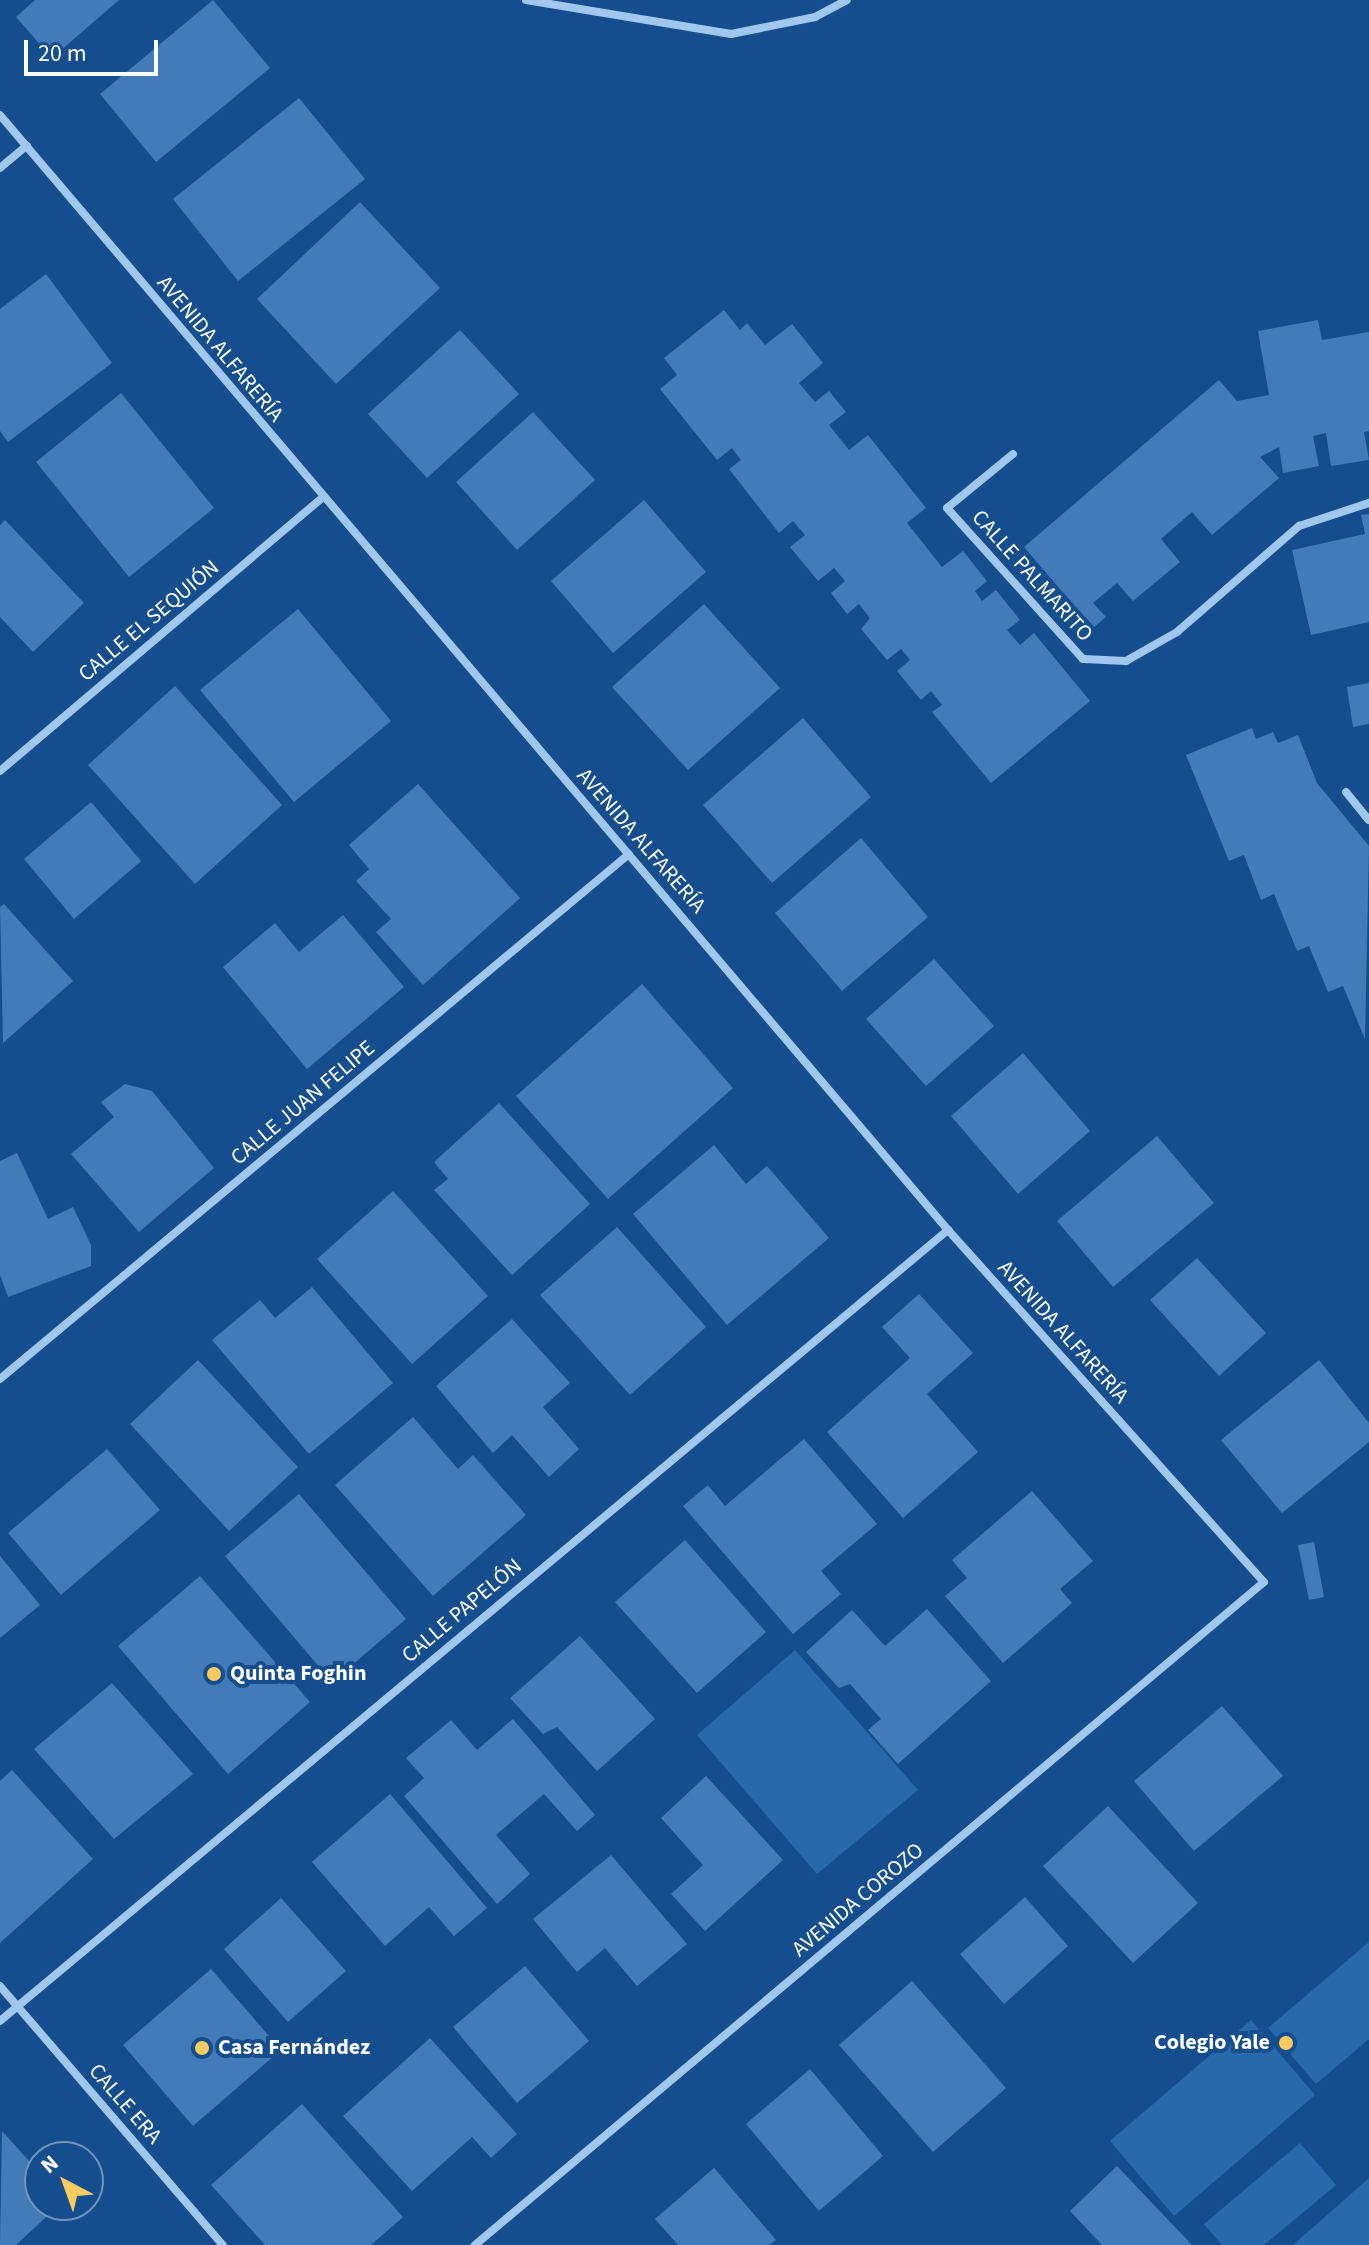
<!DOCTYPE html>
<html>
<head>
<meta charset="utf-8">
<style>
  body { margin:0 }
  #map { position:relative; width:1369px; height:2245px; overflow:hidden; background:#154e8e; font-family:"Source Sans 3",sans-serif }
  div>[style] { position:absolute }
  .green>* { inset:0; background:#2869ac }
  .building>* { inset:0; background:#427bb8 }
  .minor>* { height:8px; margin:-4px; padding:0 4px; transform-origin:4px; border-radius:4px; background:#a0c7f0 }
  .dots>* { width:22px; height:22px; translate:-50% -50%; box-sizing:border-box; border:4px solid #154e8e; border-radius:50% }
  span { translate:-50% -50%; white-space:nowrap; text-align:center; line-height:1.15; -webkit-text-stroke:8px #154e8e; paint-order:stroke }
  .street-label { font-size:22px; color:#fff }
  .poi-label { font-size:22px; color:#fff; font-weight:700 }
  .left { translate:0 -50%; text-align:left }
  .right { translate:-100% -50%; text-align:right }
  .north { position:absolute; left:24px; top:2141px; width:80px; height:80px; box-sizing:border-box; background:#154e8e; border:2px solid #7395bb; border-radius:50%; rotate:319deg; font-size:22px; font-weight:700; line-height:32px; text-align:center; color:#fff }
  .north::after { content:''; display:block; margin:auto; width:28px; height:36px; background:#ffcb5f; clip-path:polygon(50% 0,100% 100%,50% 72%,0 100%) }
  .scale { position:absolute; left:24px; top:40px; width:134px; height:36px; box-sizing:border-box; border:4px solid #fff; border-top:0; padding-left:10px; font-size:24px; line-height:28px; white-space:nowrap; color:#fff; -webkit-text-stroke:6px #154e8e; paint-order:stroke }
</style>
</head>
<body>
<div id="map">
  <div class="green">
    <div style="clip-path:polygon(795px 1650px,918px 1790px,817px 1874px,697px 1735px)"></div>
    <div style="clip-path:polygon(1369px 1942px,1369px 2039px,1316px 2084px,1268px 2028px)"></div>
    <div style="clip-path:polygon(1251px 2020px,1315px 2095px,1174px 2216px,1110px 2141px)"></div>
    <div style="clip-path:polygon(1300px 2143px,1336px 2185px,1264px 2245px,1222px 2245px,1204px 2224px)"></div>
    <div style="clip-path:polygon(1369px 2178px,1369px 2245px,1293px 2245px)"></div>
  </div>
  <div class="building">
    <div style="clip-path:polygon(35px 0,119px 0,52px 58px,16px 17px)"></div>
    <div style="clip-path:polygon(213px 0,270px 68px,156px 162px,100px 94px)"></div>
    <div style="clip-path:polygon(299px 98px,365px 179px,238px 281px,173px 199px)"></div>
    <div style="clip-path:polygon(360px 202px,440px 288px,336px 384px,257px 299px)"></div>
    <div style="clip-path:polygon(46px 274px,112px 363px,8px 442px,0 431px,0 309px)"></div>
    <div style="clip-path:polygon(724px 310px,740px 330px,747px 323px,765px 345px,792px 324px,823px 363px,799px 383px,815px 402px,829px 391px,846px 412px,829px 425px,849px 450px,868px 435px,926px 508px,907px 523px,942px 567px,963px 551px,987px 581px,975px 591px,982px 601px,996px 590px,1020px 620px,1007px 630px,1020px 645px,1034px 633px,1090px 701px,991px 783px,932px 712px,942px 705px,931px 691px,921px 700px,897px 671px,910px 660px,901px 649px,887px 660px,861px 629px,870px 618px,859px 604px,847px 614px,831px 593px,845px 581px,834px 568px,818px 581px,790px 547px,805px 535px,793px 521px,779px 533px,729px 469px,741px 460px,732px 448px,717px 460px,660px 389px,677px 375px,664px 358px)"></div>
    <div style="clip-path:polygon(1318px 320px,1322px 340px,1369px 332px,1369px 431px,1364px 432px,1369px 460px,1331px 466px,1326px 433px,1313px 436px,1319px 466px,1283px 473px,1279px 447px,1260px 457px,1279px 478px,1212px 535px,1192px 512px,1161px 539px,1180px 562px,1133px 601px,1117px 583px,1093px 603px,1106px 617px,1093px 628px,1024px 547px,1219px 380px,1237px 401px,1269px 395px,1258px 331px)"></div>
    <div style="clip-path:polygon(460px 330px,519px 394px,427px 478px,368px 414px)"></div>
    <div style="clip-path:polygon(121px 393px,214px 508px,129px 577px,36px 462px)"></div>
    <div style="clip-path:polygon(533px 412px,595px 480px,517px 550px,456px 482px)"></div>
    <div style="clip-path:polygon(644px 500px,706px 572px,613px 653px,551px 581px)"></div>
    <div style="clip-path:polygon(1369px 514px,1369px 622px,1311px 635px,1292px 550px,1365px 534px,1361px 515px)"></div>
    <div style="clip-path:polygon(5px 520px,84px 603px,33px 652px,0 617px,0 525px)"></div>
    <div style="clip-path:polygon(704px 604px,780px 688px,688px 770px,612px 687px)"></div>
    <div style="clip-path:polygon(298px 609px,391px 721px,294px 802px,200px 690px)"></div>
    <div style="clip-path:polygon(1369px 683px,1369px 724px,1353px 727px,1347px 687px)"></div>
    <div style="clip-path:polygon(175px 686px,282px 805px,195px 884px,88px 765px)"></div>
    <div style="clip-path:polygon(803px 718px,871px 797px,772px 883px,703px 805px)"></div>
    <div style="clip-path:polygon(1252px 728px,1256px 739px,1273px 732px,1278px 743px,1298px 735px,1317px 783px,1369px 846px,1365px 1039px,1343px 986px,1328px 992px,1309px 946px,1297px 951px,1274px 894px,1261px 900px,1244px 855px,1229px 861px,1186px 755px)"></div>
    <div style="clip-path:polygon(418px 784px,520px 898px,423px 985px,376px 932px,391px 919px,356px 881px,369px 869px,349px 845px)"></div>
    <div style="clip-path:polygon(91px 802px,141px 861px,74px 919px,24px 859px)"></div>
    <div style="clip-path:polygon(861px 838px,928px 917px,842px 991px,775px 913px)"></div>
    <div style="clip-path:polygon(4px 904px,73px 981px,3px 1043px,0 907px)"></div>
    <div style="clip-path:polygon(343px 915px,404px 987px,307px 1069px,223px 967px,275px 923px,299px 952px)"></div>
    <div style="clip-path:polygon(934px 959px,994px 1026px,926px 1086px,866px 1019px)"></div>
    <div style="clip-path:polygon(642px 984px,733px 1088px,608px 1199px,516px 1096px)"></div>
    <div style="clip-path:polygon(1023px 1053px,1090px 1131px,1018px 1194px,951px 1116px)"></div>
    <div style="clip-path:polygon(125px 1084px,152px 1091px,214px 1168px,139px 1232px,71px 1154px,114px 1117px,101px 1102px)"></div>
    <div style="clip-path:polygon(499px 1103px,590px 1204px,512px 1275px,434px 1190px,448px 1179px,434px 1162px)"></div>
    <div style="clip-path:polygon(1157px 1136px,1214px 1203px,1113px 1287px,1057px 1221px)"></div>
    <div style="clip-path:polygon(714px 1145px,746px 1184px,767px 1166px,829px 1238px,727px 1325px,633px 1214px)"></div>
    <div style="clip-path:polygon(17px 1153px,48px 1219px,73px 1207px,91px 1245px,91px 1266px,8px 1297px,0 1275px,0 1161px)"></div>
    <div style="clip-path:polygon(393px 1191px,488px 1296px,412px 1364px,317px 1259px)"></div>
    <div style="clip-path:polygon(617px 1227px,706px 1327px,630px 1395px,540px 1295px)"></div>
    <div style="clip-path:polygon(1197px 1258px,1266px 1333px,1219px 1376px,1150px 1300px)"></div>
    <div style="clip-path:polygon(312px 1287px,393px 1383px,309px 1454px,212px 1340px,260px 1300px,275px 1318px)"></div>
    <div style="clip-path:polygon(919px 1294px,973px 1353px,927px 1394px,978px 1452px,903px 1518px,827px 1432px,910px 1358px,882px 1327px)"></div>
    <div style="clip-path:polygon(512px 1319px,570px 1383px,543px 1407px,579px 1449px,549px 1477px,512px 1435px,493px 1453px,436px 1386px)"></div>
    <div style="clip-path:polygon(198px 1360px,298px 1467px,229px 1531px,130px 1424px)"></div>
    <div style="clip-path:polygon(1319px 1360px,1369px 1423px,1369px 1442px,1282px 1513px,1221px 1440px)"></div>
    <div style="clip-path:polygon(413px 1417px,458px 1469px,473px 1455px,526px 1515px,433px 1596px,335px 1485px)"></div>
    <div style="clip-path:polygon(804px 1439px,877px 1524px,821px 1571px,841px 1594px,793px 1634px,683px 1506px,708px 1485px,725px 1506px)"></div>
    <div style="clip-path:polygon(107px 1449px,160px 1510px,61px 1595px,8px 1533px)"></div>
    <div style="clip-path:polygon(1032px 1491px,1093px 1561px,1060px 1589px,1072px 1603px,1003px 1663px,945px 1596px,967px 1578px,952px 1560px)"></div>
    <div style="clip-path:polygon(299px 1494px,406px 1619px,332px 1682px,225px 1556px)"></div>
    <div style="clip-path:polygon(685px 1540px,766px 1632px,697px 1693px,615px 1602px)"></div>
    <div style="clip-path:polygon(1314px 1542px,1324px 1597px,1309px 1600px,1298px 1545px)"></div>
    <div style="clip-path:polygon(0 1556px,40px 1605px,0 1638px)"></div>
    <div style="clip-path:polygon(200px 1576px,310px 1702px,228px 1774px,118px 1646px)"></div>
    <div style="clip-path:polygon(927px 1609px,991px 1681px,898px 1764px,868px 1730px,881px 1719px,850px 1684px,839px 1688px,806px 1652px,852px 1610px,885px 1646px)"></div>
    <div style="clip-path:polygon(580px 1636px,655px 1719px,597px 1771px,557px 1727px,543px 1734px,510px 1698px)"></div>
    <div style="clip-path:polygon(112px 1683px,193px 1774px,114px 1839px,34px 1749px)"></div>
    <div style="clip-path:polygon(1222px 1706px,1283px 1776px,1194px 1851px,1134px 1781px)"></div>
    <div style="clip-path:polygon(513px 1719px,595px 1815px,577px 1831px,544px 1794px,496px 1835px,530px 1874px,497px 1904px,404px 1796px,424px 1778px,406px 1758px,451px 1720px,477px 1750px)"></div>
    <div style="clip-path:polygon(12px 1770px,93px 1859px,0 1943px,0 1781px)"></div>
    <div style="clip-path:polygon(706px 1776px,783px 1860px,705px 1931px,671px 1894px,703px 1865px,661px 1818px)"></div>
    <div style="clip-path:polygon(390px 1794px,487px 1908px,454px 1936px,429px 1907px,385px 1946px,312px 1862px)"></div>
    <div style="clip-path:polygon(1108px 1806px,1198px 1903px,1133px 1963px,1043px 1866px)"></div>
    <div style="clip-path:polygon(611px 1855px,687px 1944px,637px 1986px,605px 1948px,577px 1972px,533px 1919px)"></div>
    <div style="clip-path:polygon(1025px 1897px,1068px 1946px,1004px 2004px,960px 1954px)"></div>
    <div style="clip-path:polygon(281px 1898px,346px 1971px,288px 2022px,224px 1949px)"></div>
    <div style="clip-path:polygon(525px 1966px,589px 2041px,517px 2103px,453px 2027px)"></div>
    <div style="clip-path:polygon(211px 1969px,281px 2050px,193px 2126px,123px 2045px)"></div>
    <div style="clip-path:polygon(912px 1981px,1006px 2088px,933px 2152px,839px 2045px)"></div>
    <div style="clip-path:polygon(430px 2038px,517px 2134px,491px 2158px,472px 2137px,412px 2191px,343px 2116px)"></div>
    <div style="clip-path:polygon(810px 2069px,883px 2156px,819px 2211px,746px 2124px)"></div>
    <div style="clip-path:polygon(302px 2104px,403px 2217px,371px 2245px,265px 2245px,211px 2185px)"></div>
    <div style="clip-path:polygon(2px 2131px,40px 2173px,40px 2205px,59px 2205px,16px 2245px,0 2245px)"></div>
    <div style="clip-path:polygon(1117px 2166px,1192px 2245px,1102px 2245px,1070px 2211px)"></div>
    <div style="clip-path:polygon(714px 2168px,776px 2240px,769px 2245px,678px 2245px,655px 2219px)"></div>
  </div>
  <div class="minor">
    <div style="left:526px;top:0;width:208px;rotate:9.4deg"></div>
    <div style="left:731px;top:34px;width:86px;rotate:-11.4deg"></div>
    <div style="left:815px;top:17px;width:36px;rotate:-28deg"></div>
    <div style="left:0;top:115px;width:1464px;rotate:49.63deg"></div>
    <div style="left:948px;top:1230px;width:473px;rotate:48.1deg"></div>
    <div style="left:1264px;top:1582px;width:1031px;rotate:139.96deg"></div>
    <div style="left:0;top:168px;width:35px;rotate:-40deg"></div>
    <div style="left:1013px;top:454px;width:85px;rotate:140.7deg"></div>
    <div style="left:947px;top:508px;width:203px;rotate:48deg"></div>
    <div style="left:1083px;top:659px;width:43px;rotate:2.7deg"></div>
    <div style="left:1126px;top:661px;width:59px;rotate:-29.6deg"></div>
    <div style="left:1177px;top:632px;width:162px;rotate:-41deg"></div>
    <div style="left:1299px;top:526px;width:74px;rotate:-18.2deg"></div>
    <div style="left:0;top:771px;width:421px;rotate:-40.3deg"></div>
    <div style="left:1346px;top:792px;width:36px;rotate:51deg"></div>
    <div style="left:0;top:1379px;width:819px;rotate:-39.85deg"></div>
    <div style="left:0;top:1986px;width:342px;rotate:49.3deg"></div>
    <div style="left:0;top:2021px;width:1235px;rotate:-39.84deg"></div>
  </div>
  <div class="dots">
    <div style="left:214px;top:1674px;background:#ffcb5f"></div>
    <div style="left:1286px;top:2043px;background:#ffcb5f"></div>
    <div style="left:202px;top:2048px;background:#ffcb5f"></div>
  </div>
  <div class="street-label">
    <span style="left:220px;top:349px;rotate:50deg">AVENIDA ALFARERÍA</span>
    <span style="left:1032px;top:576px;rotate:48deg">CALLE PALMARITO</span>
    <span style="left:149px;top:621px;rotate:-40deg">CALLE EL SEQUIÓN</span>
    <span style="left:641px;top:841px;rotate:49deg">AVENIDA ALFARERÍA</span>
    <span style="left:303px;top:1103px;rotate:-40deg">CALLE JUAN FELIPE</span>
    <span style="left:1063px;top:1332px;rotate:48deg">AVENIDA ALFARERÍA</span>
    <span style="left:462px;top:1611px;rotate:-40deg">CALLE PAPELÓN</span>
    <span style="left:858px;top:1900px;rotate:-40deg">AVENIDA COROZO</span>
    <span style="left:125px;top:2104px;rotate:49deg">CALLE ERA</span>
  </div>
  <div class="poi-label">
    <span class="left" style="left:230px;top:1674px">Quinta Foghin</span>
    <span class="right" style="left:1270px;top:2043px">Colegio Yale</span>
    <span class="left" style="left:218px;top:2048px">Casa Fernández</span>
  </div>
  <div class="north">N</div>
  <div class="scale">20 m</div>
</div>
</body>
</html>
